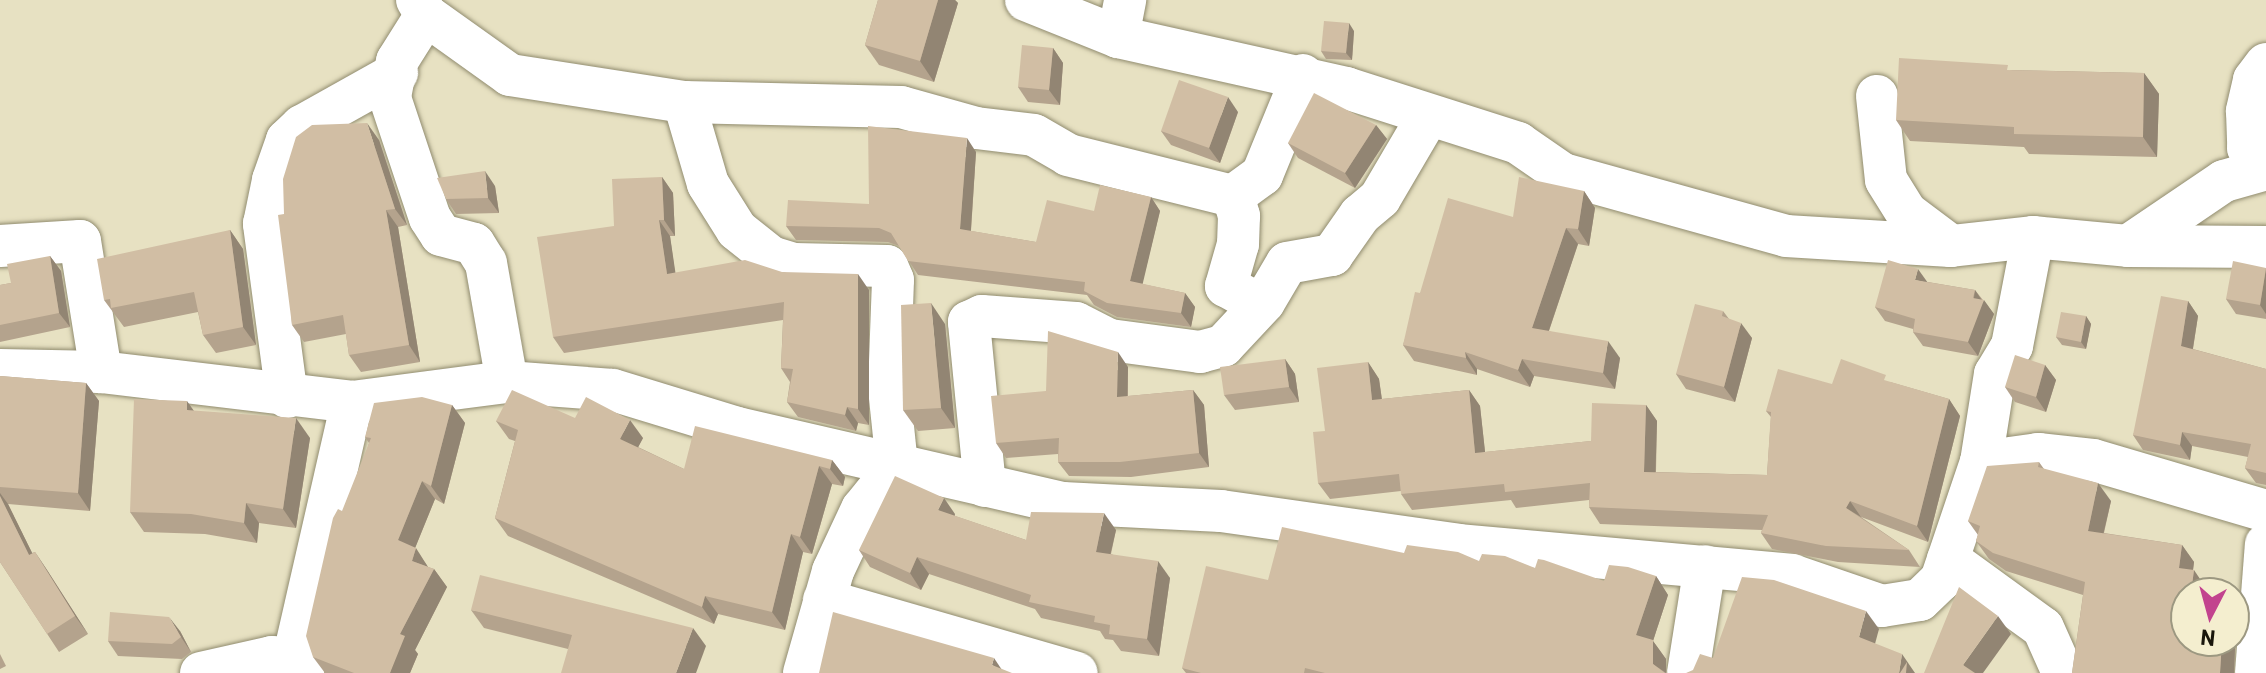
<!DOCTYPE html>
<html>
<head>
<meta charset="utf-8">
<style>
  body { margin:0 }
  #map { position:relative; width:2266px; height:673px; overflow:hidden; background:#e7e1c2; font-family:Barlow,sans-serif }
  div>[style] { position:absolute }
  .roads { filter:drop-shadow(0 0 2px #918c6f) drop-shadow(0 0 2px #918c6f) }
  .minor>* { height:42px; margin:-21px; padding:0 21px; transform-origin:21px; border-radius:21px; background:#fff }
  .wall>* { inset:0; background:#b4a38d }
  .shaded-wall>* { inset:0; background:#928573 }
  .building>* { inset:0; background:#d1bea4 }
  span { translate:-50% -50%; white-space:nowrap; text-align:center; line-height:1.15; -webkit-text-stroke:8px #f4eecf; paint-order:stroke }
  .north { position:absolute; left:2170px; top:577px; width:80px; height:80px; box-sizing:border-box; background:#f4eecf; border:2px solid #9c9881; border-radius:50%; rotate:186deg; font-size:22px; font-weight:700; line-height:32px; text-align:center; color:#19160b }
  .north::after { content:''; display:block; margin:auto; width:28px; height:36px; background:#c2438e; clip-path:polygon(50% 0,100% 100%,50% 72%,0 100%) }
</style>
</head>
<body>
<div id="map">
  <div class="roads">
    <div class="minor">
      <div style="left:417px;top:0;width:17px;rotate:59deg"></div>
      <div style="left:426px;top:15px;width:103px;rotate:35.5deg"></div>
      <div style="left:510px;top:75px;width:176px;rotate:8.8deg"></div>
      <div style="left:684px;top:102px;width:85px;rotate:73.7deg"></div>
      <div style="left:708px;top:184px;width:54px;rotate:57.8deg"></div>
      <div style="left:737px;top:230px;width:43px;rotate:38.5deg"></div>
      <div style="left:771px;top:257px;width:24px;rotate:17deg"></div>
      <div style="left:794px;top:264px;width:93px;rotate:1.2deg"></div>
      <div style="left:887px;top:266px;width:15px;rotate:67deg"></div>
      <div style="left:893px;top:280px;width:108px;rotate:92.1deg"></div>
      <div style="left:889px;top:388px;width:78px;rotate:84.1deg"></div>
      <div style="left:897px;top:466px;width:55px;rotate:129.1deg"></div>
      <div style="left:862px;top:509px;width:68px;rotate:115.1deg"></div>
      <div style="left:833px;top:571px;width:106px;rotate:105.9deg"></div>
      <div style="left:1026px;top:0;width:99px;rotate:21.9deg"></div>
      <div style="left:1118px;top:37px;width:234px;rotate:12.6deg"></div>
      <div style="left:1346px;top:88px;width:181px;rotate:17.7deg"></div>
      <div style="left:1518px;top:143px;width:55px;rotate:34.6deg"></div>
      <div style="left:1563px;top:174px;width:231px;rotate:15.5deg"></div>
      <div style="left:1786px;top:236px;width:165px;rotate:3.5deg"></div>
      <div style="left:1951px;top:246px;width:82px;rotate:-6.3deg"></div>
      <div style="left:2033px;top:237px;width:95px;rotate:5.4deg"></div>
      <div style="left:2128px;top:246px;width:138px;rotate:0.4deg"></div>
      <div style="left:426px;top:15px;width:54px;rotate:122.2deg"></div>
      <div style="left:397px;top:61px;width:38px;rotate:101deg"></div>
      <div style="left:390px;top:98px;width:126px;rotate:71.6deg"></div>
      <div style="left:430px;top:218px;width:20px;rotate:57deg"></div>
      <div style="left:441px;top:235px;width:34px;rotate:15deg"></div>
      <div style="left:474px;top:244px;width:22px;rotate:58deg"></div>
      <div style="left:486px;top:263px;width:121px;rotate:80deg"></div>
      <div style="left:1118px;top:37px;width:38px;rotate:-79deg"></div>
      <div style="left:2266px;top:64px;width:20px;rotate:127deg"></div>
      <div style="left:2254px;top:80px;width:32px;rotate:103deg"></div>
      <div style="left:2247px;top:111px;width:37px;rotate:88deg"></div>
      <div style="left:2248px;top:148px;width:25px;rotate:43deg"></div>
      <div style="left:1877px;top:96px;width:84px;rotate:83.9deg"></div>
      <div style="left:1886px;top:180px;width:39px;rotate:58deg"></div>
      <div style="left:1907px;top:213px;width:55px;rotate:36.9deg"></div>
      <div style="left:684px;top:102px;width:217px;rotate:1.3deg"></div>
      <div style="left:901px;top:107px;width:78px;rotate:15.6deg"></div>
      <div style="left:976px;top:128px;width:58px;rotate:6.9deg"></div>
      <div style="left:1034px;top:135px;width:39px;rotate:30deg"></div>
      <div style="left:1068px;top:155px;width:170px;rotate:14deg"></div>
      <div style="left:1233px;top:196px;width:36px;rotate:-36deg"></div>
      <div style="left:1262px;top:175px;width:108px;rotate:-67.7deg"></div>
      <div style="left:1233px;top:196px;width:21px;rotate:73deg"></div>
      <div style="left:1239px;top:216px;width:28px;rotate:92deg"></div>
      <div style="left:1238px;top:244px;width:44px;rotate:105.9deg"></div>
      <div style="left:1226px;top:286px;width:39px;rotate:29deg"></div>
      <div style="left:0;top:246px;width:80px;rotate:-3.6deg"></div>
      <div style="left:80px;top:241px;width:133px;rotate:80.9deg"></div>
      <div style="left:2128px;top:246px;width:116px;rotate:-34.1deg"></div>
      <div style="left:2224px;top:181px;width:44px;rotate:-15.9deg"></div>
      <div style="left:0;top:370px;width:101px;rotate:1.1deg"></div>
      <div style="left:101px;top:372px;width:253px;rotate:6.8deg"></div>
      <div style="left:352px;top:402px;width:156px;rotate:-7.4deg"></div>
      <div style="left:507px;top:382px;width:106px;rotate:4.3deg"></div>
      <div style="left:613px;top:390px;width:130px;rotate:17deg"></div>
      <div style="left:737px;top:428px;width:335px;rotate:13deg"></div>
      <div style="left:1063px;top:503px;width:158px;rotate:2.9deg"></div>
      <div style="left:1221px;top:511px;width:240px;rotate:8.1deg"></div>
      <div style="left:1459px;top:545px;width:334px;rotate:5.1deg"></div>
      <div style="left:1792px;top:575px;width:95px;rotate:19deg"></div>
      <div style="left:1882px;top:606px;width:38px;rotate:-9deg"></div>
      <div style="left:1920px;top:600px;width:29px;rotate:-44deg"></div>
      <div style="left:1941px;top:580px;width:125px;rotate:-71.3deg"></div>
      <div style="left:1981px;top:462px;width:89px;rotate:-81deg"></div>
      <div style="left:1995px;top:374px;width:33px;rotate:-59deg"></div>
      <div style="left:2012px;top:346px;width:111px;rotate:-79.1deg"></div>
      <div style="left:287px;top:397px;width:175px;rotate:-97.6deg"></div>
      <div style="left:264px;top:224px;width:45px;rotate:-78.4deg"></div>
      <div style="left:273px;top:180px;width:42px;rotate:-70.7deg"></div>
      <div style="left:287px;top:140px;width:21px;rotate:-43deg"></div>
      <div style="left:302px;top:126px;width:109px;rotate:-29.2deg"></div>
      <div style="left:1981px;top:462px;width:58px;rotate:-8deg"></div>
      <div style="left:2038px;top:454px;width:55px;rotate:6.2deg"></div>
      <div style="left:2093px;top:460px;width:180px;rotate:16.4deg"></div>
      <div style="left:985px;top:486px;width:165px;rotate:-95.6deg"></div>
      <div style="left:969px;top:322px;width:14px;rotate:-25deg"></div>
      <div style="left:982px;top:316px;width:94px;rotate:4.3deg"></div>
      <div style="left:1076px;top:323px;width:38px;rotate:27deg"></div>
      <div style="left:1110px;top:340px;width:91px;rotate:7.6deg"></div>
      <div style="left:1200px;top:352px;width:24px;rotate:-15deg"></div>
      <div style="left:1223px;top:346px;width:60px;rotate:-47deg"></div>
      <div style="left:1264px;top:302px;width:45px;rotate:-59.5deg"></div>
      <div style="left:1287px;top:263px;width:46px;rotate:-10.1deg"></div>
      <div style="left:1332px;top:255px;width:49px;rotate:-55deg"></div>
      <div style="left:1360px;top:215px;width:26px;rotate:-40deg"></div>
      <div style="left:1380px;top:198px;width:93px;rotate:-59.6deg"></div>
      <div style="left:1948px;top:559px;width:117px;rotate:36deg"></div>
      <div style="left:2043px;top:628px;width:49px;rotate:66deg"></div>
      <div style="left:824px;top:600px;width:263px;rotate:16.1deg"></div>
      <div style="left:201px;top:673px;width:73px;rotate:-12.7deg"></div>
      <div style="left:272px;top:657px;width:18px;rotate:13deg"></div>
      <div style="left:290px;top:661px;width:18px;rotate:43deg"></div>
      <div style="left:290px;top:673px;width:278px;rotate:-77.1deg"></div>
      <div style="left:1688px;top:673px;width:108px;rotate:-81deg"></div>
      <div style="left:2256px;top:673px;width:129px;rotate:-85.6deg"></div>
    </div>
  </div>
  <div class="wall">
    <div style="clip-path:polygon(878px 0,955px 0,958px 3px,934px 82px,879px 65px,865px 45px)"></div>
    <div style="clip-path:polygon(1354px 31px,1352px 60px,1326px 59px,1321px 51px)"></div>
    <div style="clip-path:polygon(1053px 48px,1063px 63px,1060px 105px,1028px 102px,1018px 87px)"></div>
    <div style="clip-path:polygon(2012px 70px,2144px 73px,2159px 94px,2157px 157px,2029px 154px,2024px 147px,1910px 141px,1896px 120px)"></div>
    <div style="clip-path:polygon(1238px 112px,1220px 163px,1171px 145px,1161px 131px)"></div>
    <div style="clip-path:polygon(1376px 125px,1387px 139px,1355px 188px,1298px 158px,1288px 143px)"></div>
    <div style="clip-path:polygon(379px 140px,407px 225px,398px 227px,420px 362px,361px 372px,349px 355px,346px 334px,304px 342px,292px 325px,284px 214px)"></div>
    <div style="clip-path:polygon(976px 152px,971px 231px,1036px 242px,1094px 211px,1151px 197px,1160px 211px,1142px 284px,1185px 293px,1195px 307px,1191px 327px,1117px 317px,1094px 305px,1087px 295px,918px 275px,899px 246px,888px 242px,796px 240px,786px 226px,869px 204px)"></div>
    <div style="clip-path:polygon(662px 177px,673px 193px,675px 236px,670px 236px,675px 273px,782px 272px,869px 290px,869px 425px,858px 423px,856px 431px,798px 417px,787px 402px,790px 382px,781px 368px,783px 320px,564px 353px,553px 337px)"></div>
    <div style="clip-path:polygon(495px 186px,499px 213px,456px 214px,446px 199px)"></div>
    <div style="clip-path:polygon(1584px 191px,1595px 208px,1589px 246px,1578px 244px,1549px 331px,1620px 358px,1615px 389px,1534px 376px,1530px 387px,1477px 369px,1477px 375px,1414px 361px,1403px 345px,1420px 293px,1513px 217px)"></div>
    <div style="clip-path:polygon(230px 230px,243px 249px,256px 345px,216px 353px,203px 335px,198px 312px,124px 327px,104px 300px)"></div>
    <div style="clip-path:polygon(50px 256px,61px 271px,70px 327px,0 342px,0 285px,11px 283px)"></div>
    <div style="clip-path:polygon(2266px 268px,2266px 319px,2236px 314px,2226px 299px)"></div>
    <div style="clip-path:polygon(1928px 282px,1975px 290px,1994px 314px,1978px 356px,1923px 346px,1913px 332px,1913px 329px,1885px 321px,1875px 307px)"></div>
    <div style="clip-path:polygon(2188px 301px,2198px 316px,2193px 349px,2266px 369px,2266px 485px,2256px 483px,2245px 468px,2248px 457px,2192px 446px,2190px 460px,2143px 450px,2133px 435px)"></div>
    <div style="clip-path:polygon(1723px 311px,1729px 319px,1752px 338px,1735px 402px,1686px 389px,1676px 374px)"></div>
    <div style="clip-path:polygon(2086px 316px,2091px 324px,2086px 349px,2062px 345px,2056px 337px)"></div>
    <div style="clip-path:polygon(945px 324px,955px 428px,918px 431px,903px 410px)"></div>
    <div style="clip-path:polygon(1285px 359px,1295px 374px,1299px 402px,1235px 410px,1224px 395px)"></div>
    <div style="clip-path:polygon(1368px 362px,1379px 379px,1382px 399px,1469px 390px,1480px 406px,1485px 452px,1591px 441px,1646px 405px,1657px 421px,1656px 472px,1767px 475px,1771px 417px,1766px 411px,1832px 384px,1890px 382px,1949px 399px,1960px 416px,1928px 542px,1861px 517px,1909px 550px,1920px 567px,1838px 562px,1772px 549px,1761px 533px,1762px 530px,1600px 524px,1589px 507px,1589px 500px,1516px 508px,1511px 500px,1412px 510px,1401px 494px,1401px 491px,1330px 499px,1318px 483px,1325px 431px)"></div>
    <div style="clip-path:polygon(2045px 365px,2056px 380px,2046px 412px,2015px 402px,2005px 387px)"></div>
    <div style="clip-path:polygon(1128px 367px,1128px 396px,1193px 390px,1204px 405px,1209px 467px,1131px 477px,1069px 476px,1058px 462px,1058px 454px,1006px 458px,996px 443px,1046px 391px)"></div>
    <div style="clip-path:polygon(0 376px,86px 383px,99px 401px,90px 511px,8px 504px,32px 553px,35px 552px,47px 570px,88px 634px,59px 652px,0 562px)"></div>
    <div style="clip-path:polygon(452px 405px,465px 423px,444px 504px,435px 499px,415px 548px,428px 567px,434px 569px,447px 587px,415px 650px,418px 654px,410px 673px,325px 673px,313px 657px,369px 443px,365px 437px)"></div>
    <div style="clip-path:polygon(194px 411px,310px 438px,296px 528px,259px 523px,257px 543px,205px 534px,144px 532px,130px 512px)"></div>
    <div style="clip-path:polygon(575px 418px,643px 438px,638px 447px,684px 469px,832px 460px,845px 477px,843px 486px,832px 484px,812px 554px,803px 552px,785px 630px,718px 614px,714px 624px,508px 536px,495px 518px,515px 441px,509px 439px,496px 421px)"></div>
    <div style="clip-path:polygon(2039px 462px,2044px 469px,2111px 501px,2104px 533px,2182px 545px,2194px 562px,2193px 570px,2206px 588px,2186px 593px,2234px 641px,2234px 621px,2236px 624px,2234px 673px,2072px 673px,2083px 595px,2006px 571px,1989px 559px,1976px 541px,1978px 535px,1968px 521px)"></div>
    <div style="clip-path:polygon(955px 514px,955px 516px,1026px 540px,1116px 530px,1111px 554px,1170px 578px,1159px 656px,1121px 651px,1113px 640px,1105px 639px,1100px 631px,1041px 618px,1035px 609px,929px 574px,921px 590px,870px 567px,859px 550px)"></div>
    <div style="clip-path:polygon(1404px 553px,1535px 568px,1604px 581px,1656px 576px,1668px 595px,1653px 641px,1666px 659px,1666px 673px,1186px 673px,1182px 668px,1268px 580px)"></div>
    <div style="clip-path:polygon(471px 610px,706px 646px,568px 649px,484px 628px)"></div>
    <div style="clip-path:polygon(180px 631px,191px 652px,182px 659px,118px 656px,108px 641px)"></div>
    <div style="clip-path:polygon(0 654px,6px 666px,0 669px)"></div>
  </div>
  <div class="shaded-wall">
    <div style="clip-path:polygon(938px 0,955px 0,958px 3px,934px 82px,920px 61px)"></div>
    <div style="clip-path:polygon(1349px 23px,1354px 31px,1352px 60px,1346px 53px)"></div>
    <div style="clip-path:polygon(1053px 48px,1063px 63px,1060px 105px,1049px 90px)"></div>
    <div style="clip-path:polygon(2144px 73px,2159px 94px,2157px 157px,2143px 137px)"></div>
    <div style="clip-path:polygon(1228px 97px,1238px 112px,1220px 163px,1209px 148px)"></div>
    <div style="clip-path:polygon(367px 123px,379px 140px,407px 225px,395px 209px)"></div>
    <div style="clip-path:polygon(1376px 125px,1387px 139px,1355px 188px,1345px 173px)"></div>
    <div style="clip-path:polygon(967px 138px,976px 152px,970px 243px,960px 229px)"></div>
    <div style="clip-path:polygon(485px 171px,495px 186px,499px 213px,488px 198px)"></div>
    <div style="clip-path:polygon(662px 177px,673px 193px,675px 236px,664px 220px)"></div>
    <div style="clip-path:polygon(1584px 191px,1595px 208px,1589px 246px,1578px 229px)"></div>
    <div style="clip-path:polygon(1151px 197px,1160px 211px,1140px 295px,1130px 281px)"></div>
    <div style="clip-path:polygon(386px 210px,398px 227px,420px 362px,409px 345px)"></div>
    <div style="clip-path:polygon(659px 220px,670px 236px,678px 290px,667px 274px)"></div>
    <div style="clip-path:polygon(1566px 228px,1578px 244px,1544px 345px,1532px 328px)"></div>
    <div style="clip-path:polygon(230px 230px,243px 249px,256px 345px,243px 327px)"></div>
    <div style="clip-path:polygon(50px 256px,61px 271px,70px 327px,59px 313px)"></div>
    <div style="clip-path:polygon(1918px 269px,1928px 283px,1915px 280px)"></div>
    <div style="clip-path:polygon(2266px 269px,2266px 314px,2260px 305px)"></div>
    <div style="clip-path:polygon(858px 274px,869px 290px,869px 425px,858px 409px)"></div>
    <div style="clip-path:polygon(1975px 290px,1983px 302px,1984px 300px,1994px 314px,1978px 356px,1968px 342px)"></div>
    <div style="clip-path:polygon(1185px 293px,1195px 307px,1191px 327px,1181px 313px)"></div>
    <div style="clip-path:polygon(2188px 301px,2198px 316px,2191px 360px,2181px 346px)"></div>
    <div style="clip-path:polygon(931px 303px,945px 324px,955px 428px,941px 408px)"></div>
    <div style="clip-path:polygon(2086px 316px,2091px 324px,2086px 349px,2081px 342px)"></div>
    <div style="clip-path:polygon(1741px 323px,1752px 338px,1735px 402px,1724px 387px)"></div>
    <div style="clip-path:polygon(1608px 341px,1620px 358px,1615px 389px,1603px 373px)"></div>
    <div style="clip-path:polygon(1118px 352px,1128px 367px,1127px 412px,1117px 397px)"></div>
    <div style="clip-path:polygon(1465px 352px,1477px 369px,1477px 375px,1466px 358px)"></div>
    <div style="clip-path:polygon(1285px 359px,1295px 374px,1299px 402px,1289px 387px)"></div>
    <div style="clip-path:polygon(1522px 359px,1534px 376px,1530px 387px,1518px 370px)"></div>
    <div style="clip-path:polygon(1368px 362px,1379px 379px,1384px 416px,1372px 400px)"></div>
    <div style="clip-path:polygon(2045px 365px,2056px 380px,2046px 412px,2036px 397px)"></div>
    <div style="clip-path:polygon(86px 383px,99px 401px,90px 511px,78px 493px)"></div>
    <div style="clip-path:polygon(1193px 390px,1204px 405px,1209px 467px,1199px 453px)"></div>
    <div style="clip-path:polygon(1469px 390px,1480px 406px,1487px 470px,1475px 453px)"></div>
    <div style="clip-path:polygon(1949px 399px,1960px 416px,1928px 542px,1917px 526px)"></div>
    <div style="clip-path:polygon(187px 401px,201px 421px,187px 410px)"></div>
    <div style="clip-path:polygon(452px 405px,465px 423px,444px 504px,431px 486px)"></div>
    <div style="clip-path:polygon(1646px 405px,1657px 421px,1655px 488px,1644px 472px)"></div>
    <div style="clip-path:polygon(847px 407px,858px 423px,856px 431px,845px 415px)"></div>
    <div style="clip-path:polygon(296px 418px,310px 438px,296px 528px,283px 509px)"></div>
    <div style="clip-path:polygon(630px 420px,643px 438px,633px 457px,620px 439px)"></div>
    <div style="clip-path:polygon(2182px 432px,2192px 446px,2190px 460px,2180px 445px)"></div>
    <div style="clip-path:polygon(832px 460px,845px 477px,843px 486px,830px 469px)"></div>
    <div style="clip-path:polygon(819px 466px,832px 484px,812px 554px,800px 537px)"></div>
    <div style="clip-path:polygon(422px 481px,435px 499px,411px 558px,398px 540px)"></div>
    <div style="clip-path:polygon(2098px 483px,2111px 501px,2100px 548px,2088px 531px)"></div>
    <div style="clip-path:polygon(0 493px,8px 504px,42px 573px,29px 555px,0 496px)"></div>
    <div style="clip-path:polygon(944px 498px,955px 514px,950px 527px,938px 510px)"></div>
    <div style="clip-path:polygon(1850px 501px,1861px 517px,1846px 508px)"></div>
    <div style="clip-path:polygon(246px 503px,259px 523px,257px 543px,244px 523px)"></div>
    <div style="clip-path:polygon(1104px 513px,1116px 530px,1107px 569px,1096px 552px)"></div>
    <div style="clip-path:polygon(791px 534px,803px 552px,785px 630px,772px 612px)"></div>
    <div style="clip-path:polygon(2182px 545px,2194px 562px,2191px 586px,2179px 568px)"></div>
    <div style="clip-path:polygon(416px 548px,428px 567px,412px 561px)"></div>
    <div style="clip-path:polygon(35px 552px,47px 570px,88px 634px,75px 616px)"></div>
    <div style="clip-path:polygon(917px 557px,929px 574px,921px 590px,910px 573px)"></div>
    <div style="clip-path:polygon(1158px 561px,1170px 578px,1159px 656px,1147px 639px)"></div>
    <div style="clip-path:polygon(434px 569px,447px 587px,415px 650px,418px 654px,410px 673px,390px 673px,400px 634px)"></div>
    <div style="clip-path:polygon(2194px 570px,2206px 588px,2205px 593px,2191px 593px)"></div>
    <div style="clip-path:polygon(1656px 576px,1668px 595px,1653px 641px,1666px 659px,1666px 673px,1653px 664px,1636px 635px)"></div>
    <div style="clip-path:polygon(705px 596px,718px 614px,714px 624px,702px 607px)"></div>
    <div style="clip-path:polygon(1866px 611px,1879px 629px,1872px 655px,1859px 637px)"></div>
    <div style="clip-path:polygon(1998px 616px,2011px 634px,1983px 673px,1969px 673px,1963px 665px)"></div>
    <div style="clip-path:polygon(169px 617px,180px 631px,191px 652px,181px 637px)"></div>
    <div style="clip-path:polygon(2234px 621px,2236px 624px,2234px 673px,2220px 673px,2222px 641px,2234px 641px)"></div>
    <div style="clip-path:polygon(693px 628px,706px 646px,696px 673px,676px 673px)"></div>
    <div style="clip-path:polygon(1902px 654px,1915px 673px,1899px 673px)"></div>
    <div style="clip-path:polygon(994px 658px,1004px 673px,992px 665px)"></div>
  </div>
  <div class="building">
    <div style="clip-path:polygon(878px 0,938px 0,920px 61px,865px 45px)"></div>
    <div style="clip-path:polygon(1324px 21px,1349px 23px,1346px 53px,1321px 51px)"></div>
    <div style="clip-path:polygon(1022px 45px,1053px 48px,1049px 90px,1018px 87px)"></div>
    <div style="clip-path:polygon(1899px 58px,2008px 65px,2007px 70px,2144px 73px,2143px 137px,2014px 134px,2014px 127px,1896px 120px)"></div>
    <div style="clip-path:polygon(1179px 80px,1228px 97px,1209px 148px,1161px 131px)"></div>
    <div style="clip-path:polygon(1314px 93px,1376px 125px,1345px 173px,1288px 143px)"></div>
    <div style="clip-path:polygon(367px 123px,395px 209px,386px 210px,409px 345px,349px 355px,343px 315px,292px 325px,278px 215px,284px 214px,283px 179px,296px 137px,312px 125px)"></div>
    <div style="clip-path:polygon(868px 126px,967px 138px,960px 229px,1036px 242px,1047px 200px,1094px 211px,1100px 185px,1151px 197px,1130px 281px,1185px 293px,1181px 313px,1107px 303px,1084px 291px,1085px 282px,908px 261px,891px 233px,879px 228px,786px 226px,788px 200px,869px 204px)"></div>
    <div style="clip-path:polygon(485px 171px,488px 198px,446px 199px,437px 178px)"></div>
    <div style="clip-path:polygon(662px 177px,664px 220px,659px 220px,667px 274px,745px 260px,782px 272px,858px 274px,858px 409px,847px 407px,845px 415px,787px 402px,793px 369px,781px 368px,784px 302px,553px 337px,537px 237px,614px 226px,612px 179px)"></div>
    <div style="clip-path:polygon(1519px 177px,1584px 191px,1578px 229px,1566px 228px,1532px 328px,1608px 341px,1603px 373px,1522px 359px,1518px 370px,1465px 352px,1466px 358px,1403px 345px,1415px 292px,1420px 293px,1448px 198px,1513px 217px)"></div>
    <div style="clip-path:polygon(230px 230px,243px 327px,203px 335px,194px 292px,111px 308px,110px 299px,104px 300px,97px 259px)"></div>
    <div style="clip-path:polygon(50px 256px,59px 313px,0 325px,0 285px,11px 283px,7px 264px)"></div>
    <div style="clip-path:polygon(1888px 260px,1918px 269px,1915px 280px,1975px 290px,1973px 298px,1984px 300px,1968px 342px,1913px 332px,1915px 319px,1875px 307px)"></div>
    <div style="clip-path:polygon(2233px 261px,2266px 268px,2260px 305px,2226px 299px)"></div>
    <div style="clip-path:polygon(2161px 296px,2188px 301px,2181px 346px,2266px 369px,2266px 473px,2245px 468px,2251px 444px,2182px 432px,2180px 445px,2133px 435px)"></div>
    <div style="clip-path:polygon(931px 303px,941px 408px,903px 410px,901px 305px)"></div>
    <div style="clip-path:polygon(1695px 304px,1723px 311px,1722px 316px,1741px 323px,1724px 387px,1676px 374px)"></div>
    <div style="clip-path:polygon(2061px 312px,2086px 316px,2081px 342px,2056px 337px)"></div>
    <div style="clip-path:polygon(1048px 331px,1118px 352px,1117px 397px,1193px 390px,1199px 453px,1120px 462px,1058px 462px,1059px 438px,996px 443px,991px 396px,1046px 391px)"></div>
    <div style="clip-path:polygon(2015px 355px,2045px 365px,2036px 397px,2005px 387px)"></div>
    <div style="clip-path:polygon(1285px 359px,1289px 387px,1224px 395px,1220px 367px)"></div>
    <div style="clip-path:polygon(1841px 359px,1886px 375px,1884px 380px,1949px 399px,1917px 526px,1850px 501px,1846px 508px,1909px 550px,1826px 546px,1761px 533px,1768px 515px,1589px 507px,1590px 483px,1505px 492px,1504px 484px,1401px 494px,1399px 474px,1318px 483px,1313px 432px,1325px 431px,1317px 368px,1368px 362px,1372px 400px,1469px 390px,1475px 453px,1591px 441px,1592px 403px,1646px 405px,1644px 472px,1767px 475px,1771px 412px,1766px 411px,1778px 369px,1832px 384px)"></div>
    <div style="clip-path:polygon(0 376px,86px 383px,78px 493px,0 487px)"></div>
    <div style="clip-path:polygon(512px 390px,575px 418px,586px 397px,630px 420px,620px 439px,684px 469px,695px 426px,832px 460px,830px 469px,819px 466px,800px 537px,791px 534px,772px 612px,705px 596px,702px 607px,495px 518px,518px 430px,496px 421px)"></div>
    <div style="clip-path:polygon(422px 397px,452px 405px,431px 486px,422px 481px,398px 540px,416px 548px,412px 561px,434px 569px,400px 634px,405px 636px,390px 673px,354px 673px,313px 657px,306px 636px,333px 518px,338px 509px,342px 511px,371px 438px,365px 437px,374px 403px)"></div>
    <div style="clip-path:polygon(134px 399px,187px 401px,187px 410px,296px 418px,283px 509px,246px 503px,244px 523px,191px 514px,130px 512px)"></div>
    <div style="clip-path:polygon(2039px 462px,2038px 467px,2098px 483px,2088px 531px,2182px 545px,2179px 568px,2194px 570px,2191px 593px,2186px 593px,2186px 641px,2222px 641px,2220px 673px,2072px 673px,2085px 582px,1993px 553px,1976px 541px,1980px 526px,1968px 521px,1987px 466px)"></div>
    <div style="clip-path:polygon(895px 476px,944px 498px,938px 510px,1026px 540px,1031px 512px,1104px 513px,1096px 552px,1158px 561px,1147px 639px,1109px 634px,1110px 625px,1094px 622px,1095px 616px,1029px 602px,1031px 595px,917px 557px,910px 573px,859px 550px)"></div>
    <div style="clip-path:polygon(0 496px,29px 555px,35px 552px,75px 616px,47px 634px,0 562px)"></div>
    <div style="clip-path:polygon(1282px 527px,1404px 553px,1407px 545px,1458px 552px,1479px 561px,1482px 554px,1505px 556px,1535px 568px,1538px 559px,1544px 560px,1604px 581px,1609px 565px,1628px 567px,1656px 576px,1636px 635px,1653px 640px,1653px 664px,1665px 673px,1325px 673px,1305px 668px,1304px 673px,1201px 673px,1182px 668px,1206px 566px,1268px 580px)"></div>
    <div style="clip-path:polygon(480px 575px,693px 628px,676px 673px,561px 673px,572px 635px,471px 610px)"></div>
    <div style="clip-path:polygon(1742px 577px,1774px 580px,1866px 611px,1859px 637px,1902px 654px,1899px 673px,1686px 673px,1693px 670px,1700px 654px,1713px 658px)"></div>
    <div style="clip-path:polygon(1959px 587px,1998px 616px,1963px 665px,1975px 673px,1924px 673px)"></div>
    <div style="clip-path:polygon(110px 612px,169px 617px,181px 637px,172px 644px,108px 641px)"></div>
    <div style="clip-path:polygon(833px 612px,994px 658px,992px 665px,1012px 673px,819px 673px)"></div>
    <div style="clip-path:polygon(1907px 662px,1906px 673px,1900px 673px)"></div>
  </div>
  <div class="north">N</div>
</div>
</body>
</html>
